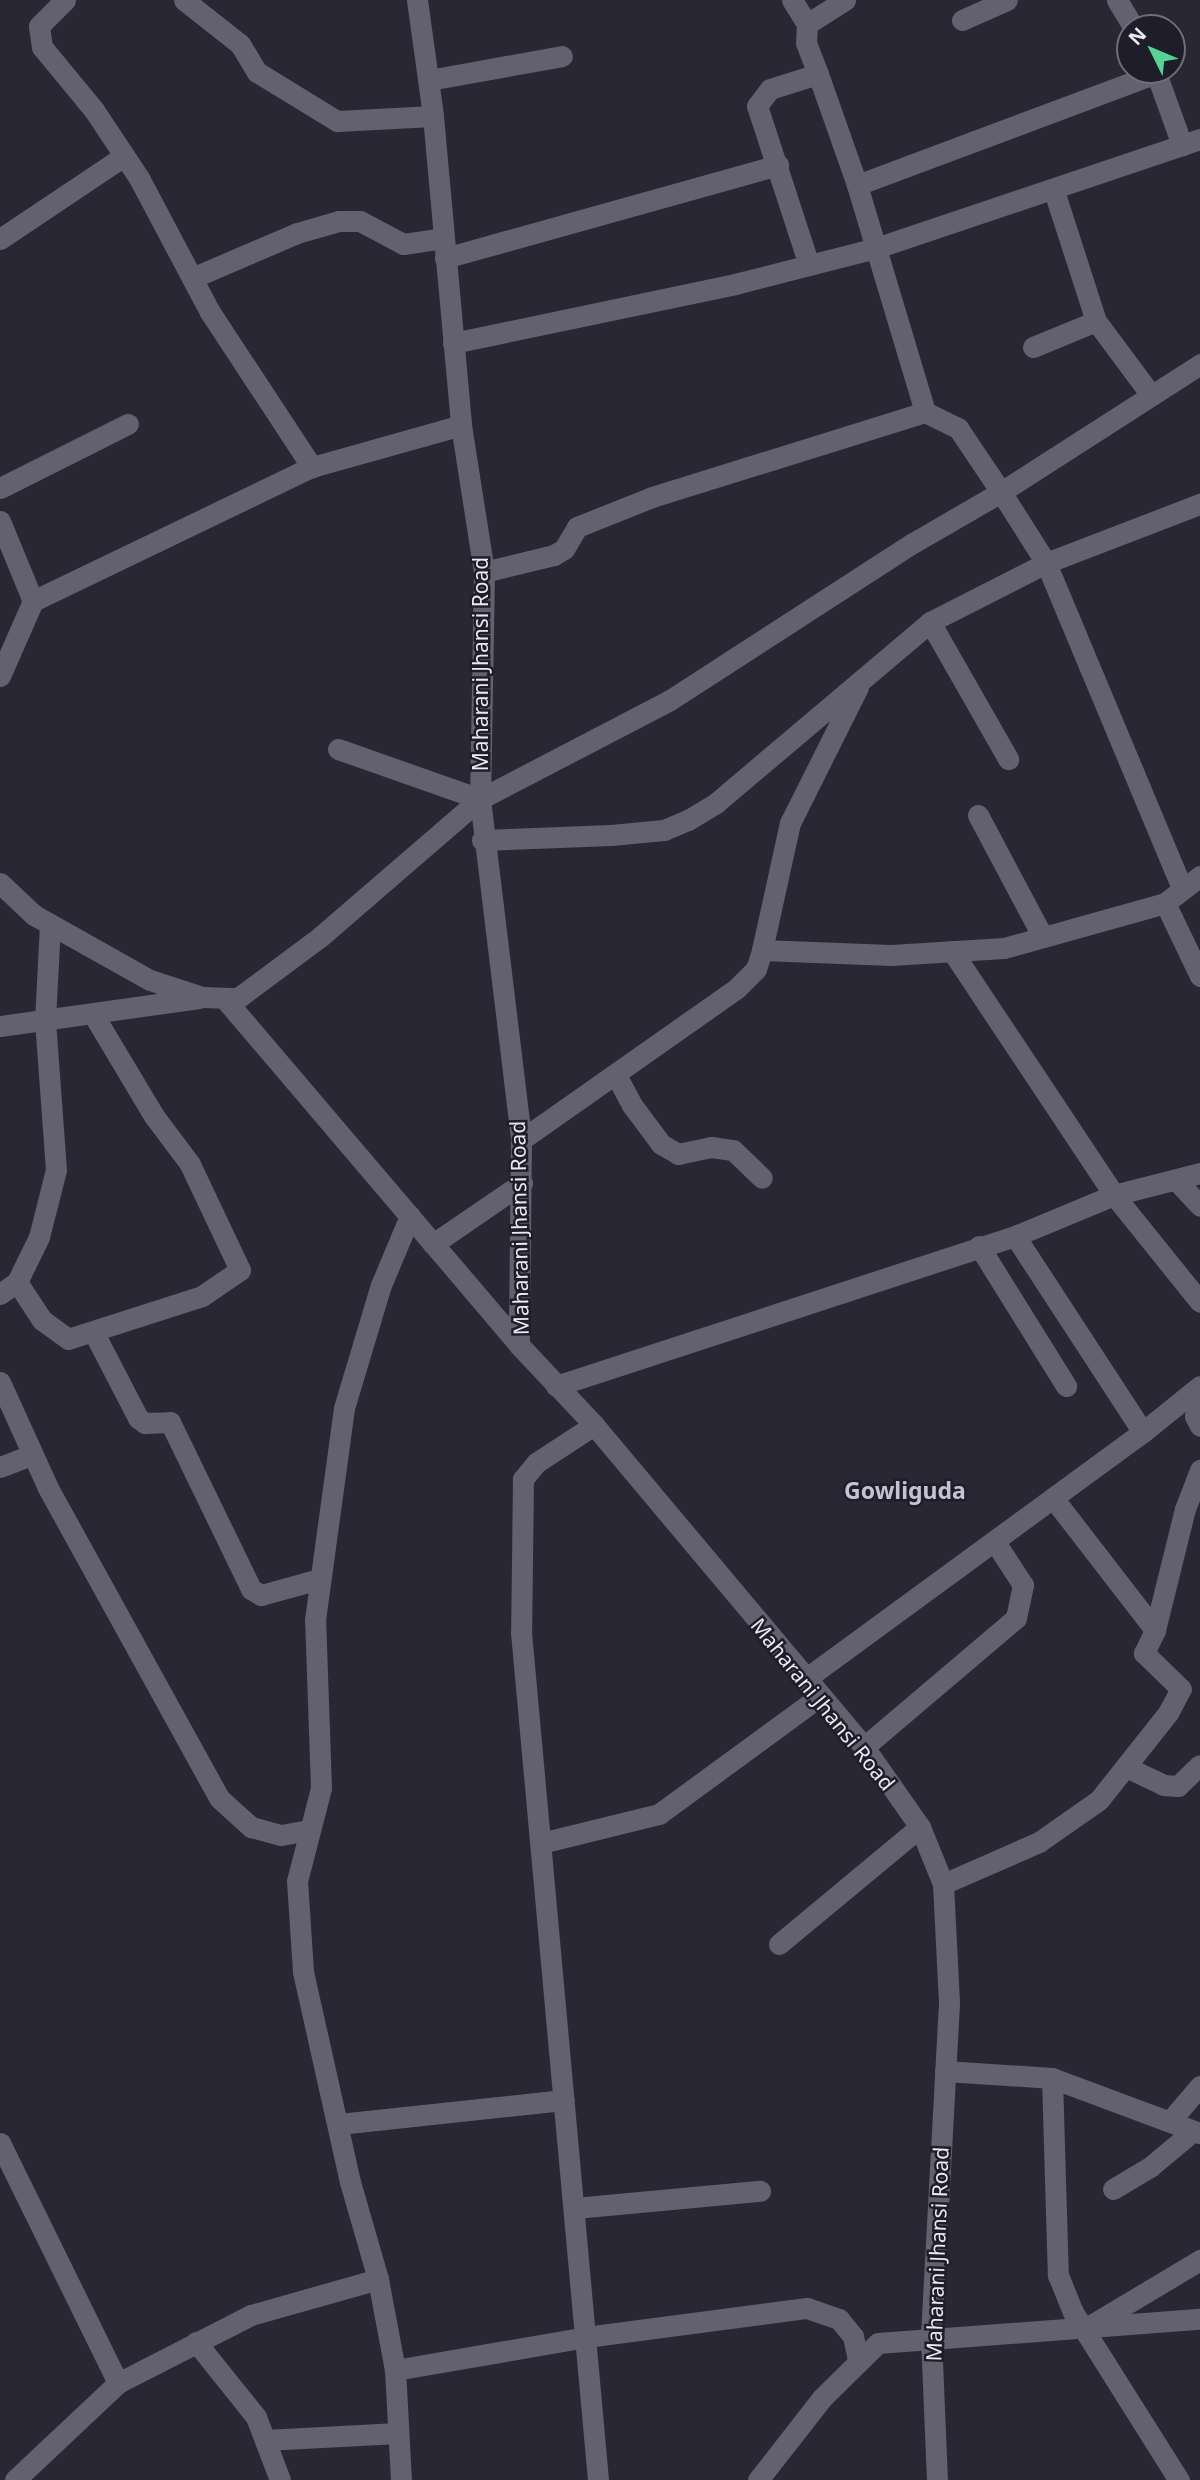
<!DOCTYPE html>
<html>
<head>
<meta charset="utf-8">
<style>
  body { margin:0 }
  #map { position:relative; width:1200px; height:2480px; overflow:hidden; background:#2a2734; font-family:"Noto Sans",sans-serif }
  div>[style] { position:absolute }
  .minor>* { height:21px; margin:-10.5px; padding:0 10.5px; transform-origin:10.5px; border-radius:10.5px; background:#63606f }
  span { translate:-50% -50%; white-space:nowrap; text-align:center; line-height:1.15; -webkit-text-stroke:5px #201d2a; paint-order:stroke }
  .street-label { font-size:21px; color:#eae8f1 }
  .neighbourhood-label { font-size:23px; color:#c6c2d3; font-weight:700 }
  .north { position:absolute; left:1116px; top:14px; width:70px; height:70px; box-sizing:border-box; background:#201d2a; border:2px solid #716e7a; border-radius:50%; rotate:313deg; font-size:19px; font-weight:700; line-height:28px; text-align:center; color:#eae8f1 }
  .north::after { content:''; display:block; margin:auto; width:24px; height:32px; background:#54d395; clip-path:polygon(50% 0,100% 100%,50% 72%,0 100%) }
</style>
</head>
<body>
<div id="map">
  <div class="minor">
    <div style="left:65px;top:0;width:37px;rotate:135deg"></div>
    <div style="left:39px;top:26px;width:21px;rotate:82deg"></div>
    <div style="left:42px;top:47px;width:82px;rotate:50.5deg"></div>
    <div style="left:94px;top:110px;width:82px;rotate:56.5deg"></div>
    <div style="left:139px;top:178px;width:152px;rotate:62.1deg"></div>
    <div style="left:210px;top:312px;width:186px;rotate:56.7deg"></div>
    <div style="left:184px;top:0;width:71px;rotate:38.2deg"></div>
    <div style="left:240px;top:44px;width:33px;rotate:59deg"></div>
    <div style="left:257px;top:72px;width:94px;rotate:31.5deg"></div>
    <div style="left:337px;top:121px;width:96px;rotate:-3deg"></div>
    <div style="left:417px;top:0;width:117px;rotate:82.1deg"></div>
    <div style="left:433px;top:116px;width:310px;rotate:84.8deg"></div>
    <div style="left:461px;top:425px;width:149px;rotate:81.1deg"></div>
    <div style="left:484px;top:572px;width:227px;rotate:91deg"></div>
    <div style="left:480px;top:799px;width:343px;rotate:83.1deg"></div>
    <div style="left:521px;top:1140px;width:205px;rotate:90.6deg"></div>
    <div style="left:519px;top:1345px;width:110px;rotate:46.8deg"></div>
    <div style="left:594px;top:1425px;width:420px;rotate:50deg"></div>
    <div style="left:864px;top:1747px;width:98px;rotate:55deg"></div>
    <div style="left:920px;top:1827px;width:61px;rotate:68deg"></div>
    <div style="left:943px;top:1884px;width:119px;rotate:87.1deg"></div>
    <div style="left:949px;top:2003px;width:334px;rotate:93.1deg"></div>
    <div style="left:931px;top:2337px;width:143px;rotate:87.6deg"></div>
    <div style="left:792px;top:0;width:28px;rotate:58deg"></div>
    <div style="left:1117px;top:0;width:33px;rotate:59deg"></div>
    <div style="left:962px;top:20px;width:49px;rotate:-24deg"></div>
    <div style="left:1155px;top:70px;width:80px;rotate:70.2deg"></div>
    <div style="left:818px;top:74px;width:118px;rotate:70.6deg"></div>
    <div style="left:857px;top:185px;width:237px;rotate:73.3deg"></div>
    <div style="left:925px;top:412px;width:37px;rotate:26deg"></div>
    <div style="left:958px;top:428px;width:77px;rotate:56.1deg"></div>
    <div style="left:1001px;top:492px;width:237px;rotate:-32.7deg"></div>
    <div style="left:429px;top:80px;width:135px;rotate:-10.2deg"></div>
    <div style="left:857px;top:185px;width:319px;rotate:-20.5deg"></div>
    <div style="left:1054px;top:191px;width:137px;rotate:72.1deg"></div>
    <div style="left:1096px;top:321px;width:92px;rotate:53.4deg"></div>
    <div style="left:0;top:239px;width:149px;rotate:-33.8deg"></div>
    <div style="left:445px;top:258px;width:346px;rotate:-15.6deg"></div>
    <div style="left:809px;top:265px;width:167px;rotate:-108.1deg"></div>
    <div style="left:757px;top:106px;width:21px;rotate:-53deg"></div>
    <div style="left:770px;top:89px;width:50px;rotate:-17.4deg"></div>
    <div style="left:818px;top:74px;width:33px;rotate:-111deg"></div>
    <div style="left:806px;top:43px;width:19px;rotate:-87deg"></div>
    <div style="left:807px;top:24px;width:45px;rotate:-32.3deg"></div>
    <div style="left:192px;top:278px;width:114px;rotate:-23.2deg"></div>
    <div style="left:297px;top:233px;width:44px;rotate:-15.9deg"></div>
    <div style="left:339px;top:221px;width:21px"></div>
    <div style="left:360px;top:221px;width:49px;rotate:28.1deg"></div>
    <div style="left:403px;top:244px;width:41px;rotate:-8.3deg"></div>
    <div style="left:453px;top:343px;width:288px;rotate:-11.8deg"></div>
    <div style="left:735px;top:284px;width:146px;rotate:-14.3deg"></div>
    <div style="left:876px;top:248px;width:342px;rotate:-18.6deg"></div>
    <div style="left:1033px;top:347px;width:68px;rotate:-22.4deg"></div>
    <div style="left:0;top:488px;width:143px;rotate:-26.6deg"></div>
    <div style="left:0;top:521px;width:87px;rotate:67.6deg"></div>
    <div style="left:484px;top:572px;width:72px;rotate:-13.7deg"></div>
    <div style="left:554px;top:555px;width:12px;rotate:-31deg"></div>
    <div style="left:564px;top:549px;width:26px;rotate:-59deg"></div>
    <div style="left:577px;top:527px;width:81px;rotate:-21.8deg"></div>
    <div style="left:652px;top:497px;width:286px;rotate:-17.3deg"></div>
    <div style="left:930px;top:622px;width:158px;rotate:60.3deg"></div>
    <div style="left:0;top:676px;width:82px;rotate:-66.3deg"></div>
    <div style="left:33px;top:601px;width:310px;rotate:-25.7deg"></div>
    <div style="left:312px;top:467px;width:155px;rotate:-15.7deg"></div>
    <div style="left:338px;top:749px;width:151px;rotate:19.4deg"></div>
    <div style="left:978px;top:815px;width:138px;rotate:62deg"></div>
    <div style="left:482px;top:840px;width:129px;rotate:-2.2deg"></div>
    <div style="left:611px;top:835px;width:53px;rotate:-5.4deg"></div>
    <div style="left:664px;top:830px;width:26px;rotate:-23deg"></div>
    <div style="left:688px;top:820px;width:33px;rotate:-31deg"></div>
    <div style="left:716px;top:803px;width:280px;rotate:-40.2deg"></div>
    <div style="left:930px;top:622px;width:130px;rotate:-27deg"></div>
    <div style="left:1046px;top:563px;width:165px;rotate:-21deg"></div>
    <div style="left:1200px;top:876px;width:44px;rotate:142.4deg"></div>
    <div style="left:1165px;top:903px;width:81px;rotate:64.4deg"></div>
    <div style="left:0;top:883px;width:47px;rotate:43.3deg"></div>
    <div style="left:34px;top:915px;width:133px;rotate:29.3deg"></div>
    <div style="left:150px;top:980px;width:55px;rotate:18.1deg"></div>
    <div style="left:202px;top:997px;width:36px;rotate:2deg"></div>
    <div style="left:238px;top:998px;width:102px;rotate:-36.6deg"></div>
    <div style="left:320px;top:937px;width:211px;rotate:-40.8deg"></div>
    <div style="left:480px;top:799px;width:214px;rotate:-27.5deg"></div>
    <div style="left:670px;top:700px;width:289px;rotate:-32.9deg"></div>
    <div style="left:913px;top:543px;width:102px;rotate:-30.1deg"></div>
    <div style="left:1001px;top:492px;width:84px;rotate:57.6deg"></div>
    <div style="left:1046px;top:563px;width:352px;rotate:67.3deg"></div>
    <div style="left:762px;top:950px;width:130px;rotate:-77.6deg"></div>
    <div style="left:790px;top:823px;width:152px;rotate:-63.4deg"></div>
    <div style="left:952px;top:951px;width:293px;rotate:56.4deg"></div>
    <div style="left:1114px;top:1195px;width:137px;rotate:51.2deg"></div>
    <div style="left:224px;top:998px;width:455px;rotate:49.6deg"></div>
    <div style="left:0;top:1026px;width:201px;rotate:-8deg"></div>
    <div style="left:616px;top:1075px;width:34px;rotate:62deg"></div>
    <div style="left:632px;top:1105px;width:49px;rotate:53.4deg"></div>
    <div style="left:661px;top:1144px;width:20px;rotate:30deg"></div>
    <div style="left:678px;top:1154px;width:34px;rotate:-12deg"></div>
    <div style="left:711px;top:1147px;width:22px;rotate:8deg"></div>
    <div style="left:733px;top:1150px;width:40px;rotate:44deg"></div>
    <div style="left:521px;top:1140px;width:263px;rotate:-35.1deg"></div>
    <div style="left:736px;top:989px;width:28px;rotate:-45deg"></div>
    <div style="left:756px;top:969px;width:20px;rotate:-72deg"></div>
    <div style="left:762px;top:950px;width:129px;rotate:2.2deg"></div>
    <div style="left:891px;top:955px;width:113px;rotate:-3.5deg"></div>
    <div style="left:1004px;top:948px;width:167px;rotate:-15.6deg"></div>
    <div style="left:1177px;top:1181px;width:34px;rotate:47deg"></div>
    <div style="left:1015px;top:1236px;width:234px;rotate:56.9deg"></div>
    <div style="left:433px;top:1244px;width:108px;rotate:-34.4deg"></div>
    <div style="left:979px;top:1246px;width:165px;rotate:58.1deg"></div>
    <div style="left:17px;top:1282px;width:45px;rotate:56.7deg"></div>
    <div style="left:42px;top:1320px;width:32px;rotate:36deg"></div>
    <div style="left:68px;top:1339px;width:141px;rotate:-17.8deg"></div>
    <div style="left:202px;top:1296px;width:46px;rotate:-34.4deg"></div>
    <div style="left:240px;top:1270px;width:117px;rotate:-115.3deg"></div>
    <div style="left:190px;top:1164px;width:60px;rotate:-126.9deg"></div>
    <div style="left:154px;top:1116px;width:119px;rotate:-120.9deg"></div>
    <div style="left:0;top:1294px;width:21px;rotate:-35deg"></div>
    <div style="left:17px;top:1282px;width:50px;rotate:-63.9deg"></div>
    <div style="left:39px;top:1237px;width:69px;rotate:-75.8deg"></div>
    <div style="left:56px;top:1170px;width:150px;rotate:-94.2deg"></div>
    <div style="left:45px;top:1020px;width:96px;rotate:-87deg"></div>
    <div style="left:94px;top:1333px;width:96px;rotate:62.6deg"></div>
    <div style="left:138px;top:1418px;width:9px;rotate:36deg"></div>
    <div style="left:145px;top:1423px;width:25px;rotate:-2deg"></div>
    <div style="left:170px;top:1422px;width:186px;rotate:64.1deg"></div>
    <div style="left:251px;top:1589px;width:12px;rotate:31deg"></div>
    <div style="left:261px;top:1595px;width:60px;rotate:-15.4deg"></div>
    <div style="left:0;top:1382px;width:116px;rotate:65.6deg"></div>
    <div style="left:48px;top:1488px;width:355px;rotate:61.1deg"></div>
    <div style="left:220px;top:1799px;width:42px;rotate:42.1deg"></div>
    <div style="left:251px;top:1827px;width:31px;rotate:15deg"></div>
    <div style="left:281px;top:1835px;width:29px;rotate:-10deg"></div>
    <div style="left:556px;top:1386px;width:483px;rotate:-18.1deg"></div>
    <div style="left:1015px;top:1236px;width:107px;rotate:-22.5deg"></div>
    <div style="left:1114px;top:1195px;width:89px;rotate:-14.3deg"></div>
    <div style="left:1200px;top:1404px;width:13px;rotate:113deg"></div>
    <div style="left:1195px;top:1416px;width:11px;rotate:63deg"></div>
    <div style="left:594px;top:1425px;width:69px;rotate:146.8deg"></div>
    <div style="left:536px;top:1463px;width:21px;rotate:129deg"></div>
    <div style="left:523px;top:1479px;width:153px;rotate:90.7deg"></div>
    <div style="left:521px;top:1632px;width:851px;rotate:84.81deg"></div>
    <div style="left:0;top:1467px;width:33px;rotate:-21deg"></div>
    <div style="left:1053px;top:1498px;width:167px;rotate:52.3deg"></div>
    <div style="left:804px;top:1680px;width:420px;rotate:-36.2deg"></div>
    <div style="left:1143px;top:1432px;width:73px;rotate:-38.9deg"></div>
    <div style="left:864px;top:1747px;width:199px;rotate:-40.3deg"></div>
    <div style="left:1016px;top:1618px;width:34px;rotate:-78deg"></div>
    <div style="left:1023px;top:1585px;width:51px;rotate:-123.1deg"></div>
    <div style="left:1126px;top:1767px;width:42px;rotate:25.3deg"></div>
    <div style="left:1164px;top:1785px;width:14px;rotate:4deg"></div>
    <div style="left:1178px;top:1786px;width:30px;rotate:-44deg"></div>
    <div style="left:541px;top:1843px;width:122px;rotate:-13.8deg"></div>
    <div style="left:659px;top:1814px;width:200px;rotate:-36.2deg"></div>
    <div style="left:943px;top:1884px;width:105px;rotate:-23.6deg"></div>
    <div style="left:1039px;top:1842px;width:73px;rotate:-35deg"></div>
    <div style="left:1099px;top:1800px;width:111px;rotate:-51.6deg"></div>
    <div style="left:1168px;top:1713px;width:27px;rotate:-62deg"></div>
    <div style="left:1181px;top:1689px;width:52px;rotate:-135.8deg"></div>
    <div style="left:1144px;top:1653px;width:25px;rotate:-64deg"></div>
    <div style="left:1155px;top:1630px;width:125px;rotate:-76.1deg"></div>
    <div style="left:1185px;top:1509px;width:42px;rotate:-69deg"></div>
    <div style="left:779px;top:1944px;width:183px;rotate:-39.7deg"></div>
    <div style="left:945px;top:2071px;width:107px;rotate:3.7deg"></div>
    <div style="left:1052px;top:2078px;width:158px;rotate:20.4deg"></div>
    <div style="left:1052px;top:2078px;width:197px;rotate:88.3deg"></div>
    <div style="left:1058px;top:2275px;width:40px;rotate:68deg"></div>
    <div style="left:1073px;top:2312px;width:199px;rotate:57.8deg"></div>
    <div style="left:1170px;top:2121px;width:46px;rotate:-49.4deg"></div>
    <div style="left:339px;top:2124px;width:226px;rotate:-6.1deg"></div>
    <div style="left:0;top:2143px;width:267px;rotate:63.8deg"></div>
    <div style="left:118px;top:2383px;width:149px;rotate:-27.1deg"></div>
    <div style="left:251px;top:2315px;width:132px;rotate:-15.8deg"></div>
    <div style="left:1113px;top:2189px;width:43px;rotate:-30.7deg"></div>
    <div style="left:1150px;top:2167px;width:55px;rotate:-39.8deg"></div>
    <div style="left:575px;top:2208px;width:186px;rotate:-5.3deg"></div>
    <div style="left:1088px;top:2327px;width:131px;rotate:-30.9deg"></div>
    <div style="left:196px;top:2342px;width:96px;rotate:51.3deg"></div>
    <div style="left:256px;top:2417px;width:67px;rotate:69.1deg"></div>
    <div style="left:395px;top:2370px;width:194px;rotate:-9.8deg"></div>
    <div style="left:586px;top:2337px;width:223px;rotate:-7.5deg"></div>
    <div style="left:807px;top:2308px;width:34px;rotate:19deg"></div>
    <div style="left:839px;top:2319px;width:22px;rotate:51deg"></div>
    <div style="left:853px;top:2336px;width:24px;rotate:78deg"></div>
    <div style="left:265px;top:2440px;width:133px;rotate:-3deg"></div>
    <div style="left:15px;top:2480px;width:141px;rotate:-43.3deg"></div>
    <div style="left:401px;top:2480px;width:110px;rotate:-93.1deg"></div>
    <div style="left:395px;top:2370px;width:93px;rotate:-100.6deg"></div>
    <div style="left:378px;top:2279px;width:101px;rotate:-106.1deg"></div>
    <div style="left:350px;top:2182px;width:216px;rotate:-102.6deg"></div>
    <div style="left:303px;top:1971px;width:90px;rotate:-93.8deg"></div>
    <div style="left:297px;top:1881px;width:96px;rotate:-75.5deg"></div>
    <div style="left:321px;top:1788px;width:168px;rotate:-92deg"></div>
    <div style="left:315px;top:1620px;width:214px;rotate:-82.2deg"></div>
    <div style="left:344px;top:1408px;width:128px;rotate:-73.3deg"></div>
    <div style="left:381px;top:1285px;width:75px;rotate:-67.2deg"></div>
    <div style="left:758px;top:2480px;width:104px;rotate:-52deg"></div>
    <div style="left:822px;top:2398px;width:78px;rotate:-44.5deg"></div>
    <div style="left:878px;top:2343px;width:323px;rotate:-4.3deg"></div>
  </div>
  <div class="street-label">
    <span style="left:480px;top:664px;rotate:-90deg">Maharani Jhansi Road</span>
    <span style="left:519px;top:1228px;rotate:-91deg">Maharani Jhansi Road</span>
    <span style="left:823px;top:1704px;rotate:51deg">Maharani Jhansi Road</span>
    <span style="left:937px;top:2254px;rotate:-88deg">Maharani Jhansi Road</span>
  </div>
  <div class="neighbourhood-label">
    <span style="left:905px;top:1490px">Gowliguda</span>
  </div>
  <div class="north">N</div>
</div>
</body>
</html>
